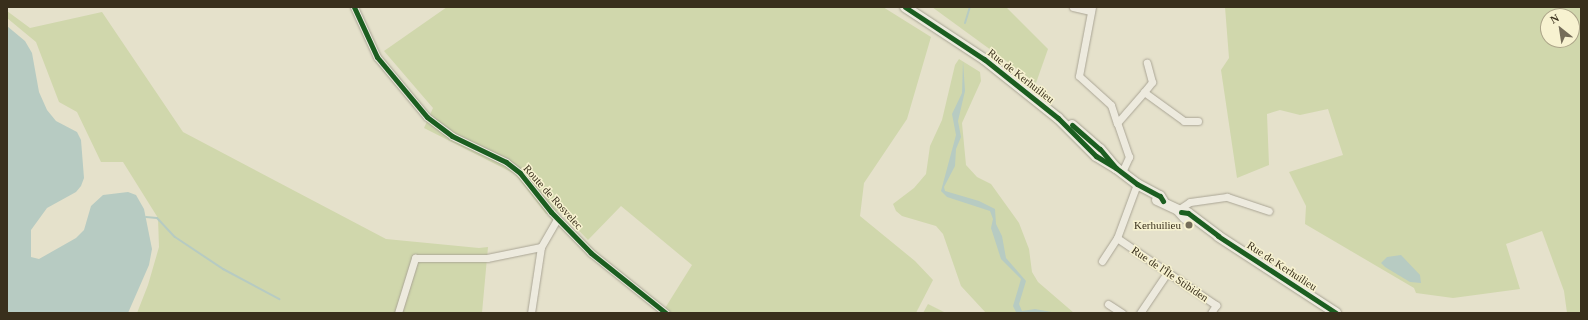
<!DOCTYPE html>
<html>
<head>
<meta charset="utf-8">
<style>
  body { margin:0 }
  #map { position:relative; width:1588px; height:320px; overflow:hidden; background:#e5e1cb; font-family:Georgia,serif }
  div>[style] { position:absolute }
  .green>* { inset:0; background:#d0d7ac }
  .water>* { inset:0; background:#b7cbc2 }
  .stream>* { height:2px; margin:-1px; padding:0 1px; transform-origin:1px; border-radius:1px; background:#b7cbc2 }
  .roads { filter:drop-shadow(0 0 1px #aaa595) drop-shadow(0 0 1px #aaa595) }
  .street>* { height:7px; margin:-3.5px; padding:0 3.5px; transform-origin:3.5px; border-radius:3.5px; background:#edeade }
  .secondary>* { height:10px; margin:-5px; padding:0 5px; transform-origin:5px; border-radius:5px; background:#edeade }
  .cycleway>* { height:5px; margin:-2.5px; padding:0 2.5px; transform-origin:2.5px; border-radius:2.5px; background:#1b5e20 }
  .dots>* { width:11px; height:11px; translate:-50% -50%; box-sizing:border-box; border:2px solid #f7f2d0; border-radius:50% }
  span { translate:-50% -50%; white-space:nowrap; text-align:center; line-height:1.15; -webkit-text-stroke:3px #f7f2d0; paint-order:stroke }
  .street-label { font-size:11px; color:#392f1c }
  .poi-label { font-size:11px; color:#392f1c }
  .right { translate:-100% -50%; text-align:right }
  .frame { position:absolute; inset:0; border:8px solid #392f1c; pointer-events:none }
  .north { position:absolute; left:1540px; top:8px; width:40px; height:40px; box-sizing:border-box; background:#f7f2d0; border:1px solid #aba488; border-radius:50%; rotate:330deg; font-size:11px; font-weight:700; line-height:16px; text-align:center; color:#392f1c }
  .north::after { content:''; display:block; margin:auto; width:14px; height:18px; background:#756d59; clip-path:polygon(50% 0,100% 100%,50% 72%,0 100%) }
</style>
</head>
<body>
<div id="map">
  <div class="green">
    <div style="clip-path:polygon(447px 7px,883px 7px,931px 37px,907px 119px,864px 183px,860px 216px,915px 261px,933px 280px,918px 309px,916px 313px,662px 313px,692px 265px,621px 206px,588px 240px,559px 210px,546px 214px,515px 174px,424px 128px,433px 108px,384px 51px)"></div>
    <div style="clip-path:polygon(932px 7px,1006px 7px,1048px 49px,1036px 83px)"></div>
    <div style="clip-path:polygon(evenodd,1225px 7px,1581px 7px,1581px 313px,1567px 313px,1564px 291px,1542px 231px,1506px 244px,1520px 289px,1453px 298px,1416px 293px,1414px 288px,1305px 224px,1306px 206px,1289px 172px,1343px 155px,1328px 109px,1300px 115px,1280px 110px,1267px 114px,1269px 165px,1237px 178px,1221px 70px,1229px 58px,1225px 7px,1548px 16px,1572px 16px,1572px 40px,1548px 40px,1548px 16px)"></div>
    <div style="clip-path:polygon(7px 11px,30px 28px,102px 12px,183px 132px,386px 239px,479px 248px,488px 247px,482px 313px,137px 313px,148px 285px,159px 247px,158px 218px,123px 162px,101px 162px,77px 112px,59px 102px,36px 42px,7px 18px)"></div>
    <div style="clip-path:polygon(959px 59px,980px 72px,981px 81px,962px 123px,966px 165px,977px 177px,991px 184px,1019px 223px,1029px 249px,1032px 272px,1038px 282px,1074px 313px,986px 313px,961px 286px,943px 234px,936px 226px,902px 216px,896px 211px,893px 204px,914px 188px,926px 174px,930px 146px,942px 120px,955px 65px)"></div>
    <div style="clip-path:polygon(928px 304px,946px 313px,923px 313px)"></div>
  </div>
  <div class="water">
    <div style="clip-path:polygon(7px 26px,25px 41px,32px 53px,39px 92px,47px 110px,56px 121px,77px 132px,81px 140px,84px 178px,81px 186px,76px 192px,47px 208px,31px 230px,31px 257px,39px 259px,76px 238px,84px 230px,91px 206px,103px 195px,128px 192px,136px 195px,144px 209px,152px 249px,149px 265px,128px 313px,7px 313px)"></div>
    <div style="clip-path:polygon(963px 61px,965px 91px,958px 121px,961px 137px,956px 149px,955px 166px,944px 187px,945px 191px,979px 201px,995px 209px,996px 224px,1002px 236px,1006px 258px,1026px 281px,1019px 304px,1022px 311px,1035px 309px,1057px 313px,1016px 312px,1013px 306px,1021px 279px,1001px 259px,991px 228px,993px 219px,990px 211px,947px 197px,941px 191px,956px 135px,952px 114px,962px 93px)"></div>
    <div style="clip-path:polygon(1401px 255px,1420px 275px,1421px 283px,1410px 282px,1385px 267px,1381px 263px,1387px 257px)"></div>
  </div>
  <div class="stream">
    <div style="left:965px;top:23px;width:17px;rotate:-73deg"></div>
    <div style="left:146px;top:217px;width:11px;rotate:5deg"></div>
    <div style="left:157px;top:218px;width:26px;rotate:47deg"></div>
    <div style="left:175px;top:237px;width:58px;rotate:33.7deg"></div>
    <div style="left:223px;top:269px;width:64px;rotate:28.2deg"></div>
  </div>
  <div class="roads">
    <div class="street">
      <div style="left:354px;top:7px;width:55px;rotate:65.3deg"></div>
      <div style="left:377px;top:57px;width:78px;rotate:50.2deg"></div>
      <div style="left:427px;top:117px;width:31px;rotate:37deg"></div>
      <div style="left:452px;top:136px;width:60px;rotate:25.7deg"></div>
      <div style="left:506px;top:162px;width:18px;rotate:38deg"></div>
      <div style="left:520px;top:173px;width:50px;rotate:51.5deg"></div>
      <div style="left:551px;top:212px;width:57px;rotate:45.7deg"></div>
      <div style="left:591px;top:253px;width:96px;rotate:38.7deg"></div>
      <div style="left:1073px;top:7px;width:18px;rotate:13deg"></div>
      <div style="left:1092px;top:7px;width:70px;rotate:100.7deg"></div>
      <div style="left:1079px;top:76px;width:43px;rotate:42.2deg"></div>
      <div style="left:1111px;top:105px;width:19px;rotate:72deg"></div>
      <div style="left:1144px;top:92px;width:13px;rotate:-51deg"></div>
      <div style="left:1152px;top:82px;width:20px;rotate:-105deg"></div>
      <div style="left:1122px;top:172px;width:17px;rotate:-65deg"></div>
      <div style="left:1129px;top:157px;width:36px;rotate:-109deg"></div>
      <div style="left:1117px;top:123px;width:41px;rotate:-48.9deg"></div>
      <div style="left:1144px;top:92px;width:49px;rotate:35.9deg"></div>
      <div style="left:1184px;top:121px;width:14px"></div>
      <div style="left:1137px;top:184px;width:58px;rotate:110.3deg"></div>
      <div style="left:1117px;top:238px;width:120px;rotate:34.1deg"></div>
      <div style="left:1216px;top:305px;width:9px;rotate:122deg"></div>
      <div style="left:1178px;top:210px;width:14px;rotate:-34deg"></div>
      <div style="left:1190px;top:202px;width:37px;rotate:-8deg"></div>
      <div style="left:1227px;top:197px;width:44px;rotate:18.4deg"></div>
      <div style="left:1102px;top:261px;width:27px;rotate:-57deg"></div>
      <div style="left:1108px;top:304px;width:17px;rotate:33deg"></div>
      <div style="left:398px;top:313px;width:58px;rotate:-72.8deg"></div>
      <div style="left:415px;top:258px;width:72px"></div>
      <div style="left:487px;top:258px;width:55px;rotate:-11.5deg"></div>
      <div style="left:531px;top:313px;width:67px;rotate:-81.4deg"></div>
      <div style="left:541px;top:247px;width:32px;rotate:-60deg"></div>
      <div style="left:1140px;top:313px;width:48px;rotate:-56deg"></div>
    </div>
    <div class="secondary">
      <div style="left:905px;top:7px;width:95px;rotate:33.4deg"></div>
      <div style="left:984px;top:59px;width:95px;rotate:38.6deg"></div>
      <div style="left:1058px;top:118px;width:54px;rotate:45deg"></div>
      <div style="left:1096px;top:156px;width:23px;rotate:31deg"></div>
      <div style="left:1072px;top:125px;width:37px;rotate:41deg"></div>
      <div style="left:1100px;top:149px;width:25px;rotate:50deg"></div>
      <div style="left:1116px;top:168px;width:26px;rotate:37deg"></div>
      <div style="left:1137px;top:184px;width:26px;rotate:28deg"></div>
      <div style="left:1160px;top:196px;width:6px;rotate:59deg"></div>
      <div style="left:1157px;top:200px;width:23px;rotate:25deg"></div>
      <div style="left:1178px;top:210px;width:11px;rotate:49deg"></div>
      <div style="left:1181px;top:212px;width:7px;rotate:8deg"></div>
      <div style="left:1188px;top:213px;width:38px;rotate:37deg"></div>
      <div style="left:1218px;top:236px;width:141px;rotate:33.1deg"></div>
    </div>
  </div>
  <div class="cycleway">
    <div style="left:354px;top:7px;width:55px;rotate:65.3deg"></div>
    <div style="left:377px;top:57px;width:78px;rotate:50.2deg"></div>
    <div style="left:427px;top:117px;width:31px;rotate:37deg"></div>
    <div style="left:452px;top:136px;width:60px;rotate:25.7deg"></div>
    <div style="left:506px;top:162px;width:18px;rotate:38deg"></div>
    <div style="left:520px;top:173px;width:50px;rotate:51.5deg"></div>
    <div style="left:551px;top:212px;width:57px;rotate:45.7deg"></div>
    <div style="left:591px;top:253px;width:96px;rotate:38.7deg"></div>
    <div style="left:905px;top:7px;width:95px;rotate:33.4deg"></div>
    <div style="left:984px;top:59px;width:95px;rotate:38.6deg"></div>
    <div style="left:1058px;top:118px;width:54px;rotate:45deg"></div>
    <div style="left:1096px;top:156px;width:23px;rotate:31deg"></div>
    <div style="left:1072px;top:125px;width:37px;rotate:41deg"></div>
    <div style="left:1100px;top:149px;width:25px;rotate:50deg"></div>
    <div style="left:1116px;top:168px;width:26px;rotate:37deg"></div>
    <div style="left:1137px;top:184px;width:26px;rotate:28deg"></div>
    <div style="left:1160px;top:196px;width:6px;rotate:59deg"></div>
    <div style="left:1181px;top:212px;width:7px;rotate:8deg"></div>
    <div style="left:1188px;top:213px;width:38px;rotate:37deg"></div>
    <div style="left:1218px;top:236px;width:141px;rotate:33.1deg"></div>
  </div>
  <div class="dots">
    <div style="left:1189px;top:225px;background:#756d59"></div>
  </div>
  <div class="street-label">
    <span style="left:1021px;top:76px;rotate:38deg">Rue de Kerhuilieu</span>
    <span style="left:553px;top:197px;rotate:48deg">Route de Rosvelec</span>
    <span style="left:1282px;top:266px;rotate:33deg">Rue de Kerhuilieu</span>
    <span style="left:1170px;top:274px;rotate:34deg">Rue de l'Île Stibiden</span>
  </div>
  <div class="poi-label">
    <span class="right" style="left:1181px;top:225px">Kerhuilieu</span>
  </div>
  <div class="frame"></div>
  <div class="north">N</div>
</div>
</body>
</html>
